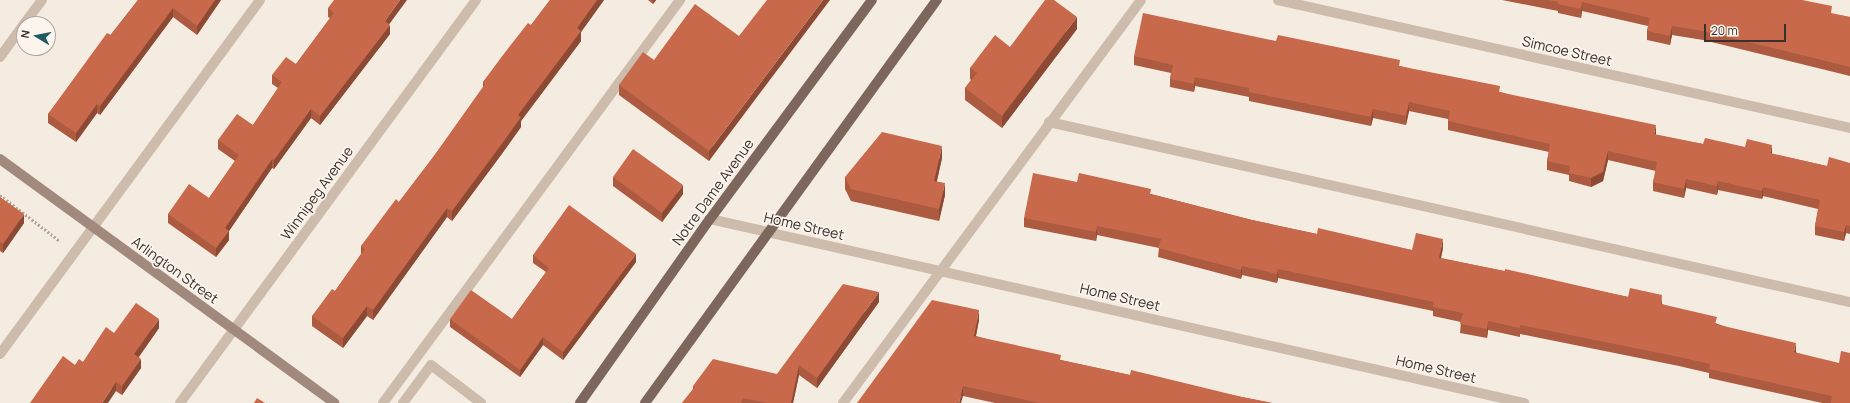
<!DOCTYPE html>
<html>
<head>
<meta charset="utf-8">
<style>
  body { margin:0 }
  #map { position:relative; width:1850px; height:403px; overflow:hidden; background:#f4ebe1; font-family:Manrope,sans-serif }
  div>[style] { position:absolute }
  .path>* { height:2.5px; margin-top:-1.25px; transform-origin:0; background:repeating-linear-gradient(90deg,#b9a596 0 2px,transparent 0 4px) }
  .service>* { height:10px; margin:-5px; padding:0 5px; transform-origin:5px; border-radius:5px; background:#cdbbac }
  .minor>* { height:10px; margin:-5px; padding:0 5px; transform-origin:5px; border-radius:5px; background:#cdbbac }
  .tertiary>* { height:10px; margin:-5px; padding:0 5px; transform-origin:5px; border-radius:5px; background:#cdbbac }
  .secondary>* { height:10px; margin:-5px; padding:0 5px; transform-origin:5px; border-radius:5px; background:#a18a7d }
  .primary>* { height:10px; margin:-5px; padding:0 5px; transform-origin:5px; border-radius:5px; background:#7d675c }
  .wall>* { inset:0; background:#ac5a40 }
  .shaded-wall>* { inset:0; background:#8c4a34 }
  .building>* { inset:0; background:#c8694b }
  span { translate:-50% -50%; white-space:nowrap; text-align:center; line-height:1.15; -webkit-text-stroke:3.5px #fbf5ee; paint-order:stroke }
  .street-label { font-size:14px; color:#3b302b }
  .north { position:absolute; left:16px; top:16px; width:40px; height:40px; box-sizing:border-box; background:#fbf5ee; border:1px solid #aea6a0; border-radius:50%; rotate:280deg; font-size:11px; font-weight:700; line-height:16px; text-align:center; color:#3b302b }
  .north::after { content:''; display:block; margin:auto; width:14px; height:18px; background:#1f5a5e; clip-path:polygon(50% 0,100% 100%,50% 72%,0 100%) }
  .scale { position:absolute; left:1704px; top:24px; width:82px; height:18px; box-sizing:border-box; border:2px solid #3b302b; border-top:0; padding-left:5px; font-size:12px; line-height:14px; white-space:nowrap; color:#3b302b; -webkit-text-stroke:3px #fbf5ee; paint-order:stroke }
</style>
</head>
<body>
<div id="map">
  <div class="path">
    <div style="left:0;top:195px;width:76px;rotate:37.5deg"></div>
  </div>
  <div class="service">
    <div style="left:1049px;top:122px;width:821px;rotate:12.67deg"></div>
    <div style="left:0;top:354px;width:439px;rotate:-53.7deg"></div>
    <div style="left:383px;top:403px;width:501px;rotate:-53.61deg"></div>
    <div style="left:403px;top:403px;width:47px;rotate:-53.6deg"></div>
    <div style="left:431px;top:365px;width:63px;rotate:37.2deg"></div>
    <div style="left:843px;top:403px;width:501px;rotate:-53.52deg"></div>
  </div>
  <div class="minor">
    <div style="left:1278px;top:0;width:586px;rotate:12.61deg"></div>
    <div style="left:710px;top:219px;width:835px;rotate:12.74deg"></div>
    <div style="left:180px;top:403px;width:500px;rotate:-53.7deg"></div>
  </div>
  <div class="tertiary">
    <div style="left:24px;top:24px;width:30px;rotate:-53deg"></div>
    <div style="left:0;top:57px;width:41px;rotate:-54deg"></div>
  </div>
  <div class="secondary">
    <div style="left:0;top:159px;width:414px;rotate:36.1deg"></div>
  </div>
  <div class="primary">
    <div style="left:580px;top:403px;width:225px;rotate:-54.8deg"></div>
    <div style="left:710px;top:219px;width:272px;rotate:-53.5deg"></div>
    <div style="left:645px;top:403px;width:498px;rotate:-54.1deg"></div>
  </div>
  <div class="wall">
    <div style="clip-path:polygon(138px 0,221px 0,197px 35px,173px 17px,100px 115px,97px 113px,76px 142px,48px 123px,48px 114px)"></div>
    <div style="clip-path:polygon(550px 0,604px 0,581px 32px,581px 41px,521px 121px,521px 127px,501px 155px,452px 221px,447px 217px,373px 320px,367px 316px,343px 348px,312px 326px,312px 316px,335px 291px,361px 254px,361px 246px,399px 202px,434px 156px,483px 88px,483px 82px,531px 25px)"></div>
    <div style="clip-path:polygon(648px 0,656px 0,653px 4px)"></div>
    <div style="clip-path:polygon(1502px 0,1802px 0,1832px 14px,1850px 17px,1850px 76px,1703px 40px,1672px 35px,1670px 45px,1647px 40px,1647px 31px,1648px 26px,1582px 11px,1581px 18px,1558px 13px,1558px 11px)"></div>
    <div style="clip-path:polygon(328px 8px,389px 24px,390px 34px,320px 125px,311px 118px,274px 169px,272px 168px,229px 231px,229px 240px,216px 257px,168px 223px,168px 214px,209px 198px,235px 161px,218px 149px,218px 140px,253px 125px,278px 88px,272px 84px,272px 75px,296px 64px,330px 18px,328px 17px)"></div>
    <div style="clip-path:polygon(1077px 29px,1002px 128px,965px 100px,965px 88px,971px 80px,970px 79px,970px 68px,1010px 47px)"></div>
    <div style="clip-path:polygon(739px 36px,709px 161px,619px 95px,619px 85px,654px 60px)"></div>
    <div style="clip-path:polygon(1134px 56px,1400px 66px,1500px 92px,1656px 135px,1703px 144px,1772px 154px,1827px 166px,1850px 163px,1850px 234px,1846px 233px,1844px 241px,1815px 235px,1815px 226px,1818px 209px,1763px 196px,1762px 199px,1718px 190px,1717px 195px,1686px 188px,1684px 198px,1653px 191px,1653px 182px,1656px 171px,1608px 160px,1603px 181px,1591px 187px,1569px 181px,1569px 175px,1547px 170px,1547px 161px,1549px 152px,1448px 130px,1448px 119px,1409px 111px,1406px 125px,1373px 118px,1371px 126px,1249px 101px,1249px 97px,1195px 86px,1194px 92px,1170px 87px,1170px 79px,1171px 73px,1134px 65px)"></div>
    <div style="clip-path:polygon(942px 158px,937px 181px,945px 195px,939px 221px,851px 201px,845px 189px,845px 177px)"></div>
    <div style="clip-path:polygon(613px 177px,683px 194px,662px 222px,613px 186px)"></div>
    <div style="clip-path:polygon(1077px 182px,1151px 194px,1252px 220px,1317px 234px,1412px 250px,1443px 248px,1441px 258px,1662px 304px,1796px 352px,1850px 403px,1822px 403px,1709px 378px,1709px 373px,1679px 366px,1520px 334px,1520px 337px,1488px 330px,1487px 338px,1460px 333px,1461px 322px,1433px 316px,1433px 311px,1278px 278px,1277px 283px,1242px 275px,1241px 279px,1158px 257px,1159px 248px,1097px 235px,1096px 241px,1024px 227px,1024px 218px)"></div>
    <div style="clip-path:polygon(0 197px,24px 223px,3px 253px,0 251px)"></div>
    <div style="clip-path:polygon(533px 255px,636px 262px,563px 360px,543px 345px,520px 377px,450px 327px,450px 319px,512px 319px,546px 272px,533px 263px)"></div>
    <div style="clip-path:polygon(879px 302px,817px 388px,799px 375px,793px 403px,682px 403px,693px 389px,693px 386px,777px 374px)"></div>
    <div style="clip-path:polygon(979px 320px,976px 336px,1061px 360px,1130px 375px,1272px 403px,995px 403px,963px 396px,857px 403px)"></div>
    <div style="clip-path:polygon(159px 328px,139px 357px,141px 368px,122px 395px,75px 365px,83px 362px,114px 333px)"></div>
  </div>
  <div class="shaded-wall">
    <div style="clip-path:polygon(215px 0,221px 0,197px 35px,197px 26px)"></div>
    <div style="clip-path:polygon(400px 0,407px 0,385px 30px,385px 21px)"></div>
    <div style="clip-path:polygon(597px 0,604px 0,581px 32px,581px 41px,521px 121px,521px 127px,501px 155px,452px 221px,452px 211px,518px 115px,577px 28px)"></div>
    <div style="clip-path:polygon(653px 0,656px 0,653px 4px)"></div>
    <div style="clip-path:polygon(823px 0,830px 0,709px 161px,709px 151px)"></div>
    <div style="clip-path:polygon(1582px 2px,1582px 11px,1581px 18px,1581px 9px)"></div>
    <div style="clip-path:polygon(173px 8px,173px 17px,100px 115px,100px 106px)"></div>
    <div style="clip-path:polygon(1077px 17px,1077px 29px,1002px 128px,1002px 116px)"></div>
    <div style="clip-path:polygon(390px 25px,390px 34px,320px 125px,320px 116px)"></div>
    <div style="clip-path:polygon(1672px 26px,1672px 35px,1670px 45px,1670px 36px)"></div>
    <div style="clip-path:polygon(1195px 77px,1195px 86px,1194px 92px,1194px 84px)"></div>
    <div style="clip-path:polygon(1409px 102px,1409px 111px,1406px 125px,1406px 116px)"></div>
    <div style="clip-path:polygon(97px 104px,97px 113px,76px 142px,76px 133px)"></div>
    <div style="clip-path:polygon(311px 109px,311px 118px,274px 169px,274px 160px)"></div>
    <div style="clip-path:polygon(1373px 109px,1373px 118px,1371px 126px,1371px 117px)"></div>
    <div style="clip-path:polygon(1656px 125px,1656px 134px,1654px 143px,1654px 134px)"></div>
    <div style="clip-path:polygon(1772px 145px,1772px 154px,1770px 153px)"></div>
    <div style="clip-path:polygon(942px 146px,942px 158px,934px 193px,934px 181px)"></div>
    <div style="clip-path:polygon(1608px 151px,1608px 160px,1603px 181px,1591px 187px,1591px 178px)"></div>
    <div style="clip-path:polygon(272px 159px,272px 168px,229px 231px,229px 240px,216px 257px,216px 248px,225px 228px)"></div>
    <div style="clip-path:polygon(1686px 179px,1686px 188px,1684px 198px,1684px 189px)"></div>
    <div style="clip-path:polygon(1718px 181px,1718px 190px,1717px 195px,1717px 186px)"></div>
    <div style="clip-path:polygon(945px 183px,945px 195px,939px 221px,939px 209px)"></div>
    <div style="clip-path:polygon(683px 185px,683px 194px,662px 222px,662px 213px)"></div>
    <div style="clip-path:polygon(1763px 187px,1763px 196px,1762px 199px,1762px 191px)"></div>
    <div style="clip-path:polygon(447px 208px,447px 217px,373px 320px,373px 310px)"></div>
    <div style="clip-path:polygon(24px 214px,24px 223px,3px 253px,3px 244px)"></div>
    <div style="clip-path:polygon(1846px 225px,1846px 233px,1844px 241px,1844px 232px)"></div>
    <div style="clip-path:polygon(1097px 226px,1097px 235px,1096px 241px,1096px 232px)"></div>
    <div style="clip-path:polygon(1443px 239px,1443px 248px,1439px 267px,1439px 258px)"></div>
    <div style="clip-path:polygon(636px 254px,636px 262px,563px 360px,563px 352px)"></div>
    <div style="clip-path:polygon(1242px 266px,1242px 275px,1241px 279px,1241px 270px)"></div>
    <div style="clip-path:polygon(1278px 269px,1278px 278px,1277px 283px,1277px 274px)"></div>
    <div style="clip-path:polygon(879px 292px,879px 302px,817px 388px,817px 378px)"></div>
    <div style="clip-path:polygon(1662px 295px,1662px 304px,1661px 304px)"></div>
    <div style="clip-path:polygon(367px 306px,367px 316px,343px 348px,343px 338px)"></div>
    <div style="clip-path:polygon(979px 310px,979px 320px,974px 345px,974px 336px)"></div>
    <div style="clip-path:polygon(159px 319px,159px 328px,134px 363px,134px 354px)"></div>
    <div style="clip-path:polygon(1488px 321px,1488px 330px,1487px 338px,1487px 329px)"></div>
    <div style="clip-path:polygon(543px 337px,543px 345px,520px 377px,520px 370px)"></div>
    <div style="clip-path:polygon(1796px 343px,1796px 352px,1794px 361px,1794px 352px)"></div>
    <div style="clip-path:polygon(141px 359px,141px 368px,122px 395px,122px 386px)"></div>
    <div style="clip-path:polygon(799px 365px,799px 375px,793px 403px,791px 403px)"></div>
    <div style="clip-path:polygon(116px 382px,116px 391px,108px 403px,102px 403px)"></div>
    <div style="clip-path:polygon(963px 386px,963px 396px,961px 403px,959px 403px)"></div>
  </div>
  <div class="building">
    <div style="clip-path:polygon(138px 0,215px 0,197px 26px,173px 8px,100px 106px,97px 104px,76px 133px,48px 114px,107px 33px,111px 35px)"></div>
    <div style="clip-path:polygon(334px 0,400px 0,385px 21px,390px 25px,320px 116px,311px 109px,274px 160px,272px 159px,225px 228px,229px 231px,216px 248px,168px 214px,189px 184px,209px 198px,239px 155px,218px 140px,237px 114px,253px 125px,282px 82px,272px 75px,286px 57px,296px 64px,334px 13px,328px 8px)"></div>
    <div style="clip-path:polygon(550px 0,597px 0,577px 28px,581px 31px,518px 115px,521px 117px,501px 145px,452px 211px,447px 208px,373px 310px,367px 306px,343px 338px,312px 316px,332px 289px,335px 291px,365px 249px,361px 246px,396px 199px,399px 202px,434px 156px,485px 84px,483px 82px,503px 55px,528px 23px,531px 25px)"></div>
    <div style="clip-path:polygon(767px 0,823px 0,709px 151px,619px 85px,643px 52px,654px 60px,695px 4px,739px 36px)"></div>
    <div style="clip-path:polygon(1045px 0,1054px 0,1077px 17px,1002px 116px,965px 88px,977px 73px,970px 68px,995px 35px,1010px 47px)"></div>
    <div style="clip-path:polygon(1548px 0,1802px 0,1832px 6px,1831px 13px,1850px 17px,1850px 67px,1703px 31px,1672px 26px,1670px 36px,1647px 31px,1650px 18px,1582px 2px,1581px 9px,1558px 4px,1558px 2px)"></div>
    <div style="clip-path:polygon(1143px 13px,1276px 41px,1278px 35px,1400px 60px,1399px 66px,1500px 86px,1499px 92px,1656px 125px,1654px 134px,1703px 144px,1705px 138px,1745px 147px,1747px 139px,1772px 145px,1770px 153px,1827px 166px,1829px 157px,1850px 163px,1850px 226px,1846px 225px,1844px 232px,1815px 226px,1820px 200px,1763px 187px,1762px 191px,1718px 181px,1717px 186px,1686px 179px,1684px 189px,1653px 182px,1657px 162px,1608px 151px,1603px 172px,1591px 178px,1569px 173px,1570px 166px,1547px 161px,1550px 144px,1448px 121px,1450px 111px,1409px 102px,1406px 116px,1373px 109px,1371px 117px,1249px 92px,1249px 88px,1195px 77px,1194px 84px,1170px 79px,1173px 65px,1134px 56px)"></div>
    <div style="clip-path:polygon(882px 132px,942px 146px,934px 181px,945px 183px,939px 209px,851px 189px,845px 177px)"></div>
    <div style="clip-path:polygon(633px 149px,683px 185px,662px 213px,613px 177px)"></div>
    <div style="clip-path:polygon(1033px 173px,1077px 182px,1079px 173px,1151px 189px,1150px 194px,1252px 220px,1317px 234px,1318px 228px,1412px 250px,1416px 233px,1443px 239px,1439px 258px,1505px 271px,1505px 269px,1628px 297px,1630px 288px,1662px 295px,1661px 304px,1717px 317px,1715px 324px,1796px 343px,1794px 352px,1839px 363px,1841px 351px,1850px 353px,1850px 403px,1831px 403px,1832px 396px,1709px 369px,1710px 364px,1679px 357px,1520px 325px,1520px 328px,1488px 321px,1487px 329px,1460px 324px,1463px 313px,1433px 307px,1434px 302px,1278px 269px,1277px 274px,1242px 266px,1241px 270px,1158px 248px,1161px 239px,1097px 226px,1096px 232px,1024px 218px)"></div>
    <div style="clip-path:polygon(0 197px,24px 214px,3px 244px,0 242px)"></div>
    <div style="clip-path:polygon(569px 205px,636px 254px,563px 352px,543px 337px,520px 370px,450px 319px,471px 290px,512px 319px,549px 268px,533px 255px)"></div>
    <div style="clip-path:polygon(843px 284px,879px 292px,817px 378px,799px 365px,791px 403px,767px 403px,743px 398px,741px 403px,682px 403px,695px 387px,693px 386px,713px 359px,777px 374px)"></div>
    <div style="clip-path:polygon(932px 300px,979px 310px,974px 336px,1061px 355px,1060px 360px,1130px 375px,1131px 370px,1242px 397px,1272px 403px,1040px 403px,963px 386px,959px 403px,857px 403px)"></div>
    <div style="clip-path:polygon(136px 303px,159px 319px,134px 354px,141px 359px,122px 386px,116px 382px,102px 403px,30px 403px,63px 356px,75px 365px,79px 359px,83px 362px,106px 327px,114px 333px)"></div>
    <div style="clip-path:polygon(257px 398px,265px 403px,254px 403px)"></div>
  </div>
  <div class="street-label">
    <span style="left:1567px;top:51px;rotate:13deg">Simcoe Street</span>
    <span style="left:713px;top:192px;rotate:-54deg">Notre Dame Avenue</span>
    <span style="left:317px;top:193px;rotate:-54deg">Winnipeg Avenue</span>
    <span style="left:804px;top:226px;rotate:13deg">Home Street</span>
    <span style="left:175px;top:270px;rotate:36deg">Arlington Street</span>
    <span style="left:1120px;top:297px;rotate:13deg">Home Street</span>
    <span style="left:1436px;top:369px;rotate:13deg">Home Street</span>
  </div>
  <div class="north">N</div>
  <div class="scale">20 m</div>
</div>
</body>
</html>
